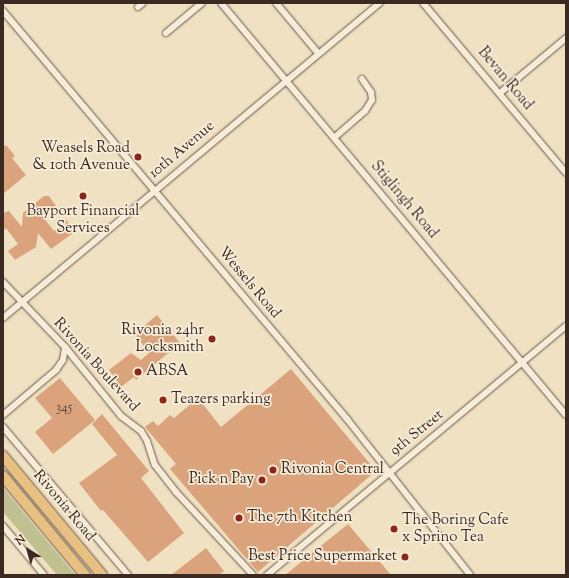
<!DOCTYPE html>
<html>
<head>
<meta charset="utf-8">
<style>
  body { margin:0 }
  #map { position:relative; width:569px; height:578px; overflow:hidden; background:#f1e1c3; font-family:"Sorts Mill Goudy",serif }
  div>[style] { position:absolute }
  .green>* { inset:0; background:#c0c190 }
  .building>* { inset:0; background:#dba37c }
  .roads { filter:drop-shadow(0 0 1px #68584a) drop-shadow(0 0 1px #68584a) }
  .minor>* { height:6px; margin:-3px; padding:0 3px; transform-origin:3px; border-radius:3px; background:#f6ecd8 }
  .primary>* { height:10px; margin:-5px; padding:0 5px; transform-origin:5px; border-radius:5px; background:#e8c082 }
  .dots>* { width:11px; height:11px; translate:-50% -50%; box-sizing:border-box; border:2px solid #f6ecd8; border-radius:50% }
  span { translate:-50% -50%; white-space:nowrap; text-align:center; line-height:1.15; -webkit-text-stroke:3.5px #f6ecd8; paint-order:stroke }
  .number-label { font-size:13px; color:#624838 }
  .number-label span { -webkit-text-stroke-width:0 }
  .street-label { font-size:15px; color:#3a2a22 }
  .poi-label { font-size:15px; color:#3a2a22 }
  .right { translate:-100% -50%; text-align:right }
  .left { translate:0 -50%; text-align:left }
  .frame { position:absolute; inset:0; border:4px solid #3a2a22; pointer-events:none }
  .north { position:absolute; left:8px; top:530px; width:40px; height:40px; -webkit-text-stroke:3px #f6ecd8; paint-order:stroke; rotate:323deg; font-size:11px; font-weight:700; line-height:16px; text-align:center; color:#3a2a22 }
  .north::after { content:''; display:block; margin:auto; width:14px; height:18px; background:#3a2a22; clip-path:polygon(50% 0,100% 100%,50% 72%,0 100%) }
</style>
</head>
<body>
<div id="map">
  <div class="green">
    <div style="clip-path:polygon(3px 488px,75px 575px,57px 575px,3px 512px)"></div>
  </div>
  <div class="building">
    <div style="clip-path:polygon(6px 145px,15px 156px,12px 158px,26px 175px,3px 194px,3px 147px)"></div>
    <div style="clip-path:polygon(44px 196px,49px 196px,56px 206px,43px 217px,54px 231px,66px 220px,76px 231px,51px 249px,38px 233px,36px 247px,15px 260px,8px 251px,18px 244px,6px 228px,3px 231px,3px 213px,9px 211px,22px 227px,23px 213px)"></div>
    <div style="clip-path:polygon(157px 315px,180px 343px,136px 380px,134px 377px,121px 387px,109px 370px,131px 353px,141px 360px,149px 353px,135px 334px)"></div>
    <div style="clip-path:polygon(291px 369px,376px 471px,258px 572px,170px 469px,176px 464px,145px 427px,153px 421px,158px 426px,170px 415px,174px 418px,198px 398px,221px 427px)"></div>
    <div style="clip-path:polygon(60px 378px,95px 420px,53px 454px,35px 432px,52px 418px,35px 398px)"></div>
    <div style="clip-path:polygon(102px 414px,149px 471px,141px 478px,184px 533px,148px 562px,103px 510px,101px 511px,79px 483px,117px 455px,92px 424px)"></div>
    <div style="clip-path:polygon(348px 524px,391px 575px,285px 575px)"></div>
    <div style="clip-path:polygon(206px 548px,224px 571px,219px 575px,171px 575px)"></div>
  </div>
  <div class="roads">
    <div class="minor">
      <div style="left:221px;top:3px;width:537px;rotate:50.06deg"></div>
      <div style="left:276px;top:3px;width:65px;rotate:50deg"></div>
      <div style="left:423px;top:3px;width:222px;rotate:49.9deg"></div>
      <div style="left:138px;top:7px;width:6px;rotate:-39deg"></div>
      <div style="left:3px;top:11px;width:534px;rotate:49.86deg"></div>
      <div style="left:347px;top:419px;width:199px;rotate:51.7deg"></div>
      <div style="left:166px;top:33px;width:47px;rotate:-39.8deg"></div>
      <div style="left:500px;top:93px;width:86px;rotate:-39.8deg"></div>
      <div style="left:335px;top:137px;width:40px;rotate:-41deg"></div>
      <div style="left:365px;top:111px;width:13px;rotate:-58deg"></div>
      <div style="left:372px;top:100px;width:8px;rotate:-97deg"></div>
      <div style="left:371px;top:92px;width:16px;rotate:-125deg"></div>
      <div style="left:3px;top:282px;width:90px;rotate:46.4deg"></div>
      <div style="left:65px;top:347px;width:89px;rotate:50.9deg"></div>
      <div style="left:121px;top:416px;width:25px;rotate:37deg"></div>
      <div style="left:141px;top:431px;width:12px;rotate:59deg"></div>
      <div style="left:147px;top:441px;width:25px;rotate:72deg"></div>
      <div style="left:155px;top:465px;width:34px;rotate:52deg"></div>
      <div style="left:176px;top:492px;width:113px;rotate:47.1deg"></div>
      <div style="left:3px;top:318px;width:491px;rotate:-39.9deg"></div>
      <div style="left:3px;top:415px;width:70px;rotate:-40.3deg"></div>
      <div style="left:56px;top:370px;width:12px;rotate:-55deg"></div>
      <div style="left:63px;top:360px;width:13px;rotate:-81deg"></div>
      <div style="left:3px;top:427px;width:194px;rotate:49.8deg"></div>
      <div style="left:3px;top:526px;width:64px;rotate:50.1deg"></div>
      <div style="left:267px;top:575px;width:389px;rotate:-39.8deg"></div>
    </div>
    <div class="primary">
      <div style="left:3px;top:456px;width:155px;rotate:50.2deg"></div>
      <div style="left:3px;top:476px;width:129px;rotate:50.4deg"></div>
    </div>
  </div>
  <div class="dots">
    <div style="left:138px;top:157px;background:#8f2418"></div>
    <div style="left:83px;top:196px;background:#8f2418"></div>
    <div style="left:212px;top:339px;background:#8f2418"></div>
    <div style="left:138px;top:372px;background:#8f2418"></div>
    <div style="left:163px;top:400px;background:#8f2418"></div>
    <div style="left:273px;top:470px;background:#8f2418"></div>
    <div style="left:262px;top:480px;background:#8f2418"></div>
    <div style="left:239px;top:518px;background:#8f2418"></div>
    <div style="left:394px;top:529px;background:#8f2418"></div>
    <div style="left:405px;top:557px;background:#8f2418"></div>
  </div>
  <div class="number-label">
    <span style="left:64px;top:408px">345</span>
  </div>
  <div class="street-label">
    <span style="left:505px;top:79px;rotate:50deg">Bevan Road</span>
    <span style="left:182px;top:150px;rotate:-40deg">10th Avenue</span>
    <span style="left:404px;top:200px;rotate:50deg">Stiglingh Road</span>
    <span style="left:249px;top:283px;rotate:50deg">Wessels Road</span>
    <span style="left:96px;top:365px;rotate:48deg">Rivonia Boulevard</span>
    <span style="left:417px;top:433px;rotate:-39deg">9th Street</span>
    <span style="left:64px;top:506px;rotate:50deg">Rivonia Road</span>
  </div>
  <div class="poi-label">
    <span class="right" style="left:130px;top:157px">Weasels Road<br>&amp; 10th Avenue</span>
    <span style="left:83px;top:220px">Bayport Financial<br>Services</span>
    <span class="right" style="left:204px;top:339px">Rivonia 24hr<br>Locksmith</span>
    <span class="left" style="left:146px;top:372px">ABSA</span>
    <span class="left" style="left:171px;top:400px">Teazers parking</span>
    <span class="left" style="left:281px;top:470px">Rivonia Central</span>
    <span class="right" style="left:254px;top:480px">Pick n Pay</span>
    <span class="left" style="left:247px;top:518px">The 7th Kitchen</span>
    <span class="left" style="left:402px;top:529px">The Boring Cafe<br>x Sprino Tea</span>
    <span class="right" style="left:397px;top:557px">Best Price Supermarket</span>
  </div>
  <div class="frame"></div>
  <div class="north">N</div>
</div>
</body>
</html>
